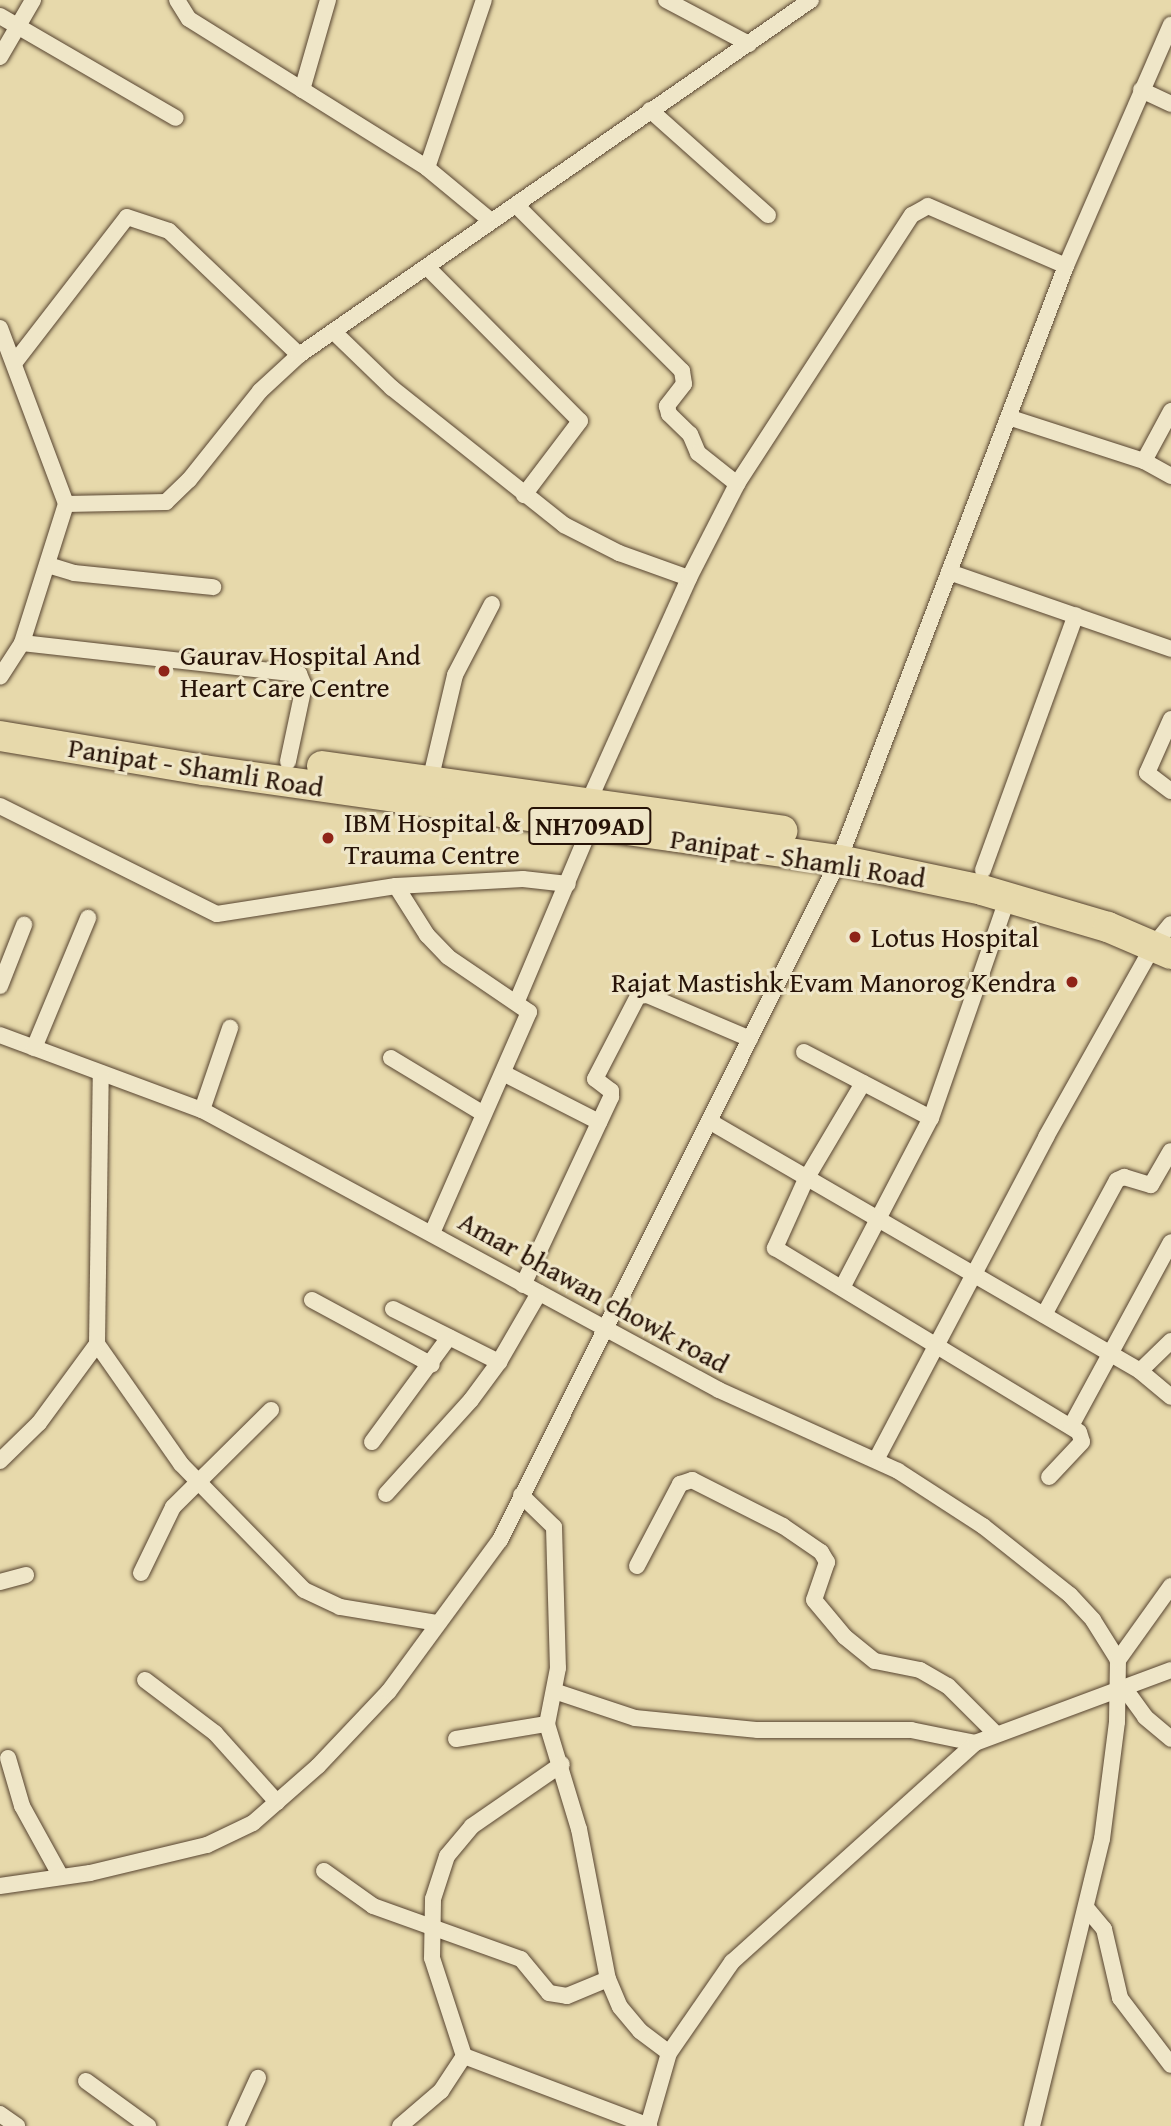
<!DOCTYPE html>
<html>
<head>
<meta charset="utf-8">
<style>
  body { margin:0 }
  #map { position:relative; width:1171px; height:2126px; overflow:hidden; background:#e7d9ab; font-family:"Gentium Book Plus",serif }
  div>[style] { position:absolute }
  .roads { filter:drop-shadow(0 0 2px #574430) drop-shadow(0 0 2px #574430) }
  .street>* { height:16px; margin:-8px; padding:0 8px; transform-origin:8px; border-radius:8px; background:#efe6c8 }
  .highway>* { height:30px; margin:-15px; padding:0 15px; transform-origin:15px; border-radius:15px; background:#e7d9ab }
  .dots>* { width:19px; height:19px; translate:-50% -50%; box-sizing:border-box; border:4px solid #efe6c8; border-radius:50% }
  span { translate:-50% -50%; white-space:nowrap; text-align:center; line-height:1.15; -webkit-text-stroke:6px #efe6c8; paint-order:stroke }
  .shield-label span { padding:2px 5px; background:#efe6c8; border:2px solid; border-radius:5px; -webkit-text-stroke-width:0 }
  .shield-label { font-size:26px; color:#271307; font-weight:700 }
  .poi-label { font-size:28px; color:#271307 }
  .left { translate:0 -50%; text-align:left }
  .right { translate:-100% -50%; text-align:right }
  .street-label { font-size:28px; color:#271307 }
</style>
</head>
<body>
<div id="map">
  <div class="roads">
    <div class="street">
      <div style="left:177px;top:0;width:22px;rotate:58deg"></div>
      <div style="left:189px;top:19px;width:281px;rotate:32deg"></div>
      <div style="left:427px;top:168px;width:83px;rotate:39.6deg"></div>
      <div style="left:666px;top:0;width:94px;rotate:27.9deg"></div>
      <div style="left:0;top:16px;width:203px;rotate:30.1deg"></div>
      <div style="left:0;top:57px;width:66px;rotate:-59.9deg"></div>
      <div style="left:302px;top:90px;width:94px;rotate:-73.9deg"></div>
      <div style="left:1141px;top:90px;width:33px;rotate:25deg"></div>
      <div style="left:650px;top:110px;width:158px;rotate:41.7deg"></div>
      <div style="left:427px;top:168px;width:177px;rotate:-71.3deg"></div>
      <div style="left:516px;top:205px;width:235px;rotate:45deg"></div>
      <div style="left:682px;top:371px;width:13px;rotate:81deg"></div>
      <div style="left:684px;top:384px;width:28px;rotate:128deg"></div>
      <div style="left:667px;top:406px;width:8px;rotate:76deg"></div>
      <div style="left:669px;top:414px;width:29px;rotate:44deg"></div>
      <div style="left:690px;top:434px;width:21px;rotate:67deg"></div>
      <div style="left:698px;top:453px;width:50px;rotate:38.5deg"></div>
      <div style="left:429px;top:269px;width:214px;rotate:45.2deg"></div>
      <div style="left:580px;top:421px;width:93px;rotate:127.1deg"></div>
      <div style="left:0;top:328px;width:188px;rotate:69.4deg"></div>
      <div style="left:66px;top:504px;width:146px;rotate:107.6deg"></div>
      <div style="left:22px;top:643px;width:40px;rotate:122.9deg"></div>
      <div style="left:335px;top:333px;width:79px;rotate:44deg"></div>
      <div style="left:392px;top:388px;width:220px;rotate:38.5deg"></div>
      <div style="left:564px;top:525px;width:62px;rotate:27deg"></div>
      <div style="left:619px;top:553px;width:74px;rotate:19.7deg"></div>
      <div style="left:15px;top:362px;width:183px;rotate:-52.3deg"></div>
      <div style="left:127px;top:217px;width:44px;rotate:18.4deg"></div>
      <div style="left:169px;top:231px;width:180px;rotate:43.6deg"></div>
      <div style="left:1011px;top:418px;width:140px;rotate:17.9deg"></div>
      <div style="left:1144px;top:461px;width:31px;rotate:29deg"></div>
      <div style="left:1144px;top:461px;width:57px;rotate:-61.6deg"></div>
      <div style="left:66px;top:504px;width:100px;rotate:-1.1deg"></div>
      <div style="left:166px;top:502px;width:32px;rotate:-44deg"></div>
      <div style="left:189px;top:480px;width:114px;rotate:-51.4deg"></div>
      <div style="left:260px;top:391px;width:53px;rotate:-42.7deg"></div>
      <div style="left:299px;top:355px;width:623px;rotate:-34.74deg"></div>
      <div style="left:48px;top:565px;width:27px;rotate:17deg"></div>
      <div style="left:74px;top:573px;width:140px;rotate:5.8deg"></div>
      <div style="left:949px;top:572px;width:235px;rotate:19.1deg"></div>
      <div style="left:22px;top:643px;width:279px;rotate:6.4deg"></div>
      <div style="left:299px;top:674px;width:13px;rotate:67deg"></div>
      <div style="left:304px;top:686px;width:77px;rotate:102deg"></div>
      <div style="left:1171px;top:719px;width:59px;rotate:114deg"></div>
      <div style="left:1147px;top:773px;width:30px;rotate:37deg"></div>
      <div style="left:430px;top:781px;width:109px;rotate:-76.7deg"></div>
      <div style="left:455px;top:675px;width:80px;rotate:-62.5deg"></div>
      <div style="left:0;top:806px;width:242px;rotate:26.5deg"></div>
      <div style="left:217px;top:914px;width:181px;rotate:-8.9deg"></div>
      <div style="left:396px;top:886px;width:127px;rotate:-3.2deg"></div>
      <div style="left:523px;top:879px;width:45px;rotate:6.3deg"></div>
      <div style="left:983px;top:870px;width:271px;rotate:-70deg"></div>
      <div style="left:396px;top:886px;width:58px;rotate:57.7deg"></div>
      <div style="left:427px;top:935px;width:30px;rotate:46deg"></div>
      <div style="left:448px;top:957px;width:98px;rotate:34.2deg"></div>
      <div style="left:529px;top:1012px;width:241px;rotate:113.7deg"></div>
      <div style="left:0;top:986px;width:66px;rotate:-68.5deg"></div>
      <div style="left:517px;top:1001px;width:190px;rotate:-67.1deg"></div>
      <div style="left:591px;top:826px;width:23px;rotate:-97deg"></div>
      <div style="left:588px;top:803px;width:247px;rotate:-65.8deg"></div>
      <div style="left:689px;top:578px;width:106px;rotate:-62.9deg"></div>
      <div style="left:737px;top:484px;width:321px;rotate:-57deg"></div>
      <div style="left:912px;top:215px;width:18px;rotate:-29deg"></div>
      <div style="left:928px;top:206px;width:150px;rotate:23.5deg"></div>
      <div style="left:0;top:1035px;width:215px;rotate:20.4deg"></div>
      <div style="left:202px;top:1110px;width:588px;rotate:28.44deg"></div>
      <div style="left:719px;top:1390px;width:196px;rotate:24.3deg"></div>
      <div style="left:898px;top:1471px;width:101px;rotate:32.9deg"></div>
      <div style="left:983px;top:1526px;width:111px;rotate:38.4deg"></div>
      <div style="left:1070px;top:1595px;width:34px;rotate:47deg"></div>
      <div style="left:1093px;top:1620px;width:47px;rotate:58deg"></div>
      <div style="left:34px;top:1048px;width:141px;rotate:-67.4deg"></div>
      <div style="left:804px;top:1052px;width:143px;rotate:27.5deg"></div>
      <div style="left:391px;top:1058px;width:106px;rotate:31.1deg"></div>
      <div style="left:503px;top:1073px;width:108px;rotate:27deg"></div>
      <div style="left:863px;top:1083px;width:112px;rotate:120.7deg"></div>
      <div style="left:806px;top:1179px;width:76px;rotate:114.2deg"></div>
      <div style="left:775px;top:1248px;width:355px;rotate:31.2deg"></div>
      <div style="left:1079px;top:1432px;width:10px;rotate:73deg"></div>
      <div style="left:1082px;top:1442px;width:48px;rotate:133.3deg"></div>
      <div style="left:202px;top:1110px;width:87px;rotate:-71.1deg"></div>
      <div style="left:709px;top:1121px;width:498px;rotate:30.1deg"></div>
      <div style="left:1140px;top:1371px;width:40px;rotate:40deg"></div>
      <div style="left:523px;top:1285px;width:208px;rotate:-64.9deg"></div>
      <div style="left:611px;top:1097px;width:6px;rotate:-90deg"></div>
      <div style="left:611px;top:1091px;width:20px;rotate:-143deg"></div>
      <div style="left:595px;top:1079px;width:93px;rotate:-62.6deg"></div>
      <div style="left:638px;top:996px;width:9px;rotate:-6deg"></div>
      <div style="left:647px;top:995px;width:112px;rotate:23.1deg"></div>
      <div style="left:843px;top:1286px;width:190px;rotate:-62.4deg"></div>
      <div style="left:931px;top:1118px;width:234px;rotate:-70.8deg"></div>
      <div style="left:312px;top:1300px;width:136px;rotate:28.4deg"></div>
      <div style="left:393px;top:1309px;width:119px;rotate:26.6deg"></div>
      <div style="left:1044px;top:1315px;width:153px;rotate:-61.6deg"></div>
      <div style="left:1117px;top:1180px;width:8px;rotate:-23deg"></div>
      <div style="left:1124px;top:1177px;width:28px;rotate:17deg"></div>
      <div style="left:1151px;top:1185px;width:39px;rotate:-60deg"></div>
      <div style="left:97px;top:1344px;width:146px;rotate:55deg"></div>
      <div style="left:181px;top:1464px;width:176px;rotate:45.7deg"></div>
      <div style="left:304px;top:1590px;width:40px;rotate:25deg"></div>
      <div style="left:340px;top:1607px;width:99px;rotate:9.3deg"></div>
      <div style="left:1140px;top:1371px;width:43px;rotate:-44.1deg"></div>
      <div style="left:1071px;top:1426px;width:209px;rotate:-61.5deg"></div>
      <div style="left:372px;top:1442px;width:130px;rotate:-53.7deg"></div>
      <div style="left:876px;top:1460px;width:365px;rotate:-62.2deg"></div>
      <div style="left:1046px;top:1137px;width:219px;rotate:-60.7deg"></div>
      <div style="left:1153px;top:946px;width:28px;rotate:-51deg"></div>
      <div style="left:0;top:1461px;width:54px;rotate:-44.3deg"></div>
      <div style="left:39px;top:1423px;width:98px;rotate:-53.7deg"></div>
      <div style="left:97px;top:1344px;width:271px;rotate:-89.2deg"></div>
      <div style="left:386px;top:1494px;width:127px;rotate:-47.9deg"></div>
      <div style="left:471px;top:1400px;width:47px;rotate:-53.6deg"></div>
      <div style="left:499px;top:1362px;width:80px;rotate:-59.9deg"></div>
      <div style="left:521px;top:1495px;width:46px;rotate:44.1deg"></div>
      <div style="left:554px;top:1527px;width:141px;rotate:88.4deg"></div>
      <div style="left:558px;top:1668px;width:57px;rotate:101.1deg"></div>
      <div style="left:547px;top:1724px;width:110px;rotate:73.1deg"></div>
      <div style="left:579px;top:1829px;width:153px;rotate:79.1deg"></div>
      <div style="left:608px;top:1979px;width:30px;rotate:67deg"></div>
      <div style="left:620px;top:2007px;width:31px;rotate:50deg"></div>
      <div style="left:640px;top:2031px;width:36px;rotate:37deg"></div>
      <div style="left:637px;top:1566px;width:93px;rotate:-62.3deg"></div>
      <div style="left:680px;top:1484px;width:13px;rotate:-18deg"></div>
      <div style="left:692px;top:1480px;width:102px;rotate:26.8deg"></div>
      <div style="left:783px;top:1526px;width:46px;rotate:34.4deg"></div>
      <div style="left:821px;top:1552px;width:12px;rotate:59deg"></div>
      <div style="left:827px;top:1562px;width:40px;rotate:108.9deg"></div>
      <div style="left:814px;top:1600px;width:48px;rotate:50deg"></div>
      <div style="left:845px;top:1637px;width:38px;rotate:39deg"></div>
      <div style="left:875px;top:1661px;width:46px;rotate:11.3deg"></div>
      <div style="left:920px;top:1670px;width:32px;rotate:30deg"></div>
      <div style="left:948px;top:1686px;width:66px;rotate:45deg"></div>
      <div style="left:141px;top:1573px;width:73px;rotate:-64.1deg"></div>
      <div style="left:173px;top:1507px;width:138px;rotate:-44.7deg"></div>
      <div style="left:0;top:1582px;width:27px;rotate:-15deg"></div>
      <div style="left:145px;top:1680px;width:88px;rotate:37.1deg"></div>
      <div style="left:215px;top:1733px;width:93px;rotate:48.1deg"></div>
      <div style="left:1125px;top:1689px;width:34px;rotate:54deg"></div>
      <div style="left:1145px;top:1717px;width:34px;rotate:40deg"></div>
      <div style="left:554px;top:1691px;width:85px;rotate:18.4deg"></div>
      <div style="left:635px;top:1718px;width:124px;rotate:5.6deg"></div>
      <div style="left:758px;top:1730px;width:153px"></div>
      <div style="left:911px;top:1730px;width:65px;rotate:11.5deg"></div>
      <div style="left:456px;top:1739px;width:92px;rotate:-9.4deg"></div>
      <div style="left:8px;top:1758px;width:50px;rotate:73.7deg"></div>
      <div style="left:22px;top:1806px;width:79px;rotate:61.2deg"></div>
      <div style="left:324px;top:1871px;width:60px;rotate:35.5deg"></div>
      <div style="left:373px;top:1906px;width:157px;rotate:19.7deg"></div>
      <div style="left:521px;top:1959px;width:44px;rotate:50.5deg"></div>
      <div style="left:549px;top:1993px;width:18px;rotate:9deg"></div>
      <div style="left:567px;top:1996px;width:44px;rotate:-22.5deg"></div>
      <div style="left:0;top:1886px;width:91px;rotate:-8.2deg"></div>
      <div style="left:90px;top:1873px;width:120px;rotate:-13.5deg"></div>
      <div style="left:207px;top:1845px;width:51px;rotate:-25.6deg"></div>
      <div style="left:253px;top:1823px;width:86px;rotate:-41.2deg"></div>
      <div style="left:318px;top:1766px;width:103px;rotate:-46.6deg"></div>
      <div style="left:389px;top:1691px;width:187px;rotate:-53.7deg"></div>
      <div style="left:500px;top:1540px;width:760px;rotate:-63.5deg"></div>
      <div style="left:839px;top:860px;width:636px;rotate:-69.09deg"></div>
      <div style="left:1066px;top:266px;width:263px;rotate:-66.5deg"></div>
      <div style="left:1088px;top:1910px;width:25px;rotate:50deg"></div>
      <div style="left:1104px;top:1929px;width:71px;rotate:76.9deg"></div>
      <div style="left:1120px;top:1998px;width:84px;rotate:52.7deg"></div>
      <div style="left:464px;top:2056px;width:198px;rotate:20.7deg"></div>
      <div style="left:86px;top:2081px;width:77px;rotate:36deg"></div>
      <div style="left:0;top:2114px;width:21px;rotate:35deg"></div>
      <div style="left:236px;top:2126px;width:53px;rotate:-65.4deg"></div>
      <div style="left:400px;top:2126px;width:54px;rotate:-40.5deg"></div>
      <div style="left:441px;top:2091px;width:42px;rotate:-56.7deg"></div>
      <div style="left:464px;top:2056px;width:103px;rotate:-108.1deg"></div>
      <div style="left:432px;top:1958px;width:59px;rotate:-89deg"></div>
      <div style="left:433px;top:1899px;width:45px;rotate:-72deg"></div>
      <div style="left:447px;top:1856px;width:39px;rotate:-50deg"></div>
      <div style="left:472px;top:1826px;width:109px;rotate:-34.6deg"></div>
      <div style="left:648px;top:2126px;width:76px;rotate:-74deg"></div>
      <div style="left:669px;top:2053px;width:111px;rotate:-55.3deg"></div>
      <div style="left:732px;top:1962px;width:327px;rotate:-42deg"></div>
      <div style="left:975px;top:1743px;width:209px;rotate:-20.4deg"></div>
      <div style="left:1032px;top:2126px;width:295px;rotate:-76.3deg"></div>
      <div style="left:1102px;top:1839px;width:118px;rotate:-82.7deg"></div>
      <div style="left:1117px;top:1722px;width:62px;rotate:-89.1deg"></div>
      <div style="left:1118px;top:1660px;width:91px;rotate:-54.4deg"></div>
    </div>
    <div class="highway">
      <div style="left:0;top:736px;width:207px;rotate:9.5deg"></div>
      <div style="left:204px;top:770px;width:641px;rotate:8.07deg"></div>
      <div style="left:839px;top:860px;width:146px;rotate:11.8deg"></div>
      <div style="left:982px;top:890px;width:131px;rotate:16.4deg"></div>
      <div style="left:1108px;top:927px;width:69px;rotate:23.2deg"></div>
      <div style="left:322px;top:766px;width:465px;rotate:8deg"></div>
    </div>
  </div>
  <div class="dots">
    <div style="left:164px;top:671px;background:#8f2418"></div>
    <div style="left:328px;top:838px;background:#8f2418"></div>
    <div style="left:855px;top:937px;background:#8f2418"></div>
    <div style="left:1072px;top:982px;background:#8f2418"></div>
  </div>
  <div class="shield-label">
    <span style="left:590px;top:826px">NH709AD</span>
  </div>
  <div class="poi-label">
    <span class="left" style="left:180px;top:671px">Gaurav Hospital And<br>Heart Care Centre</span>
    <span class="left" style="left:344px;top:838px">IBM Hospital &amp;<br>Trauma Centre</span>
    <span class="left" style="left:871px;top:937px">Lotus Hospital</span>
    <span class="right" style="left:1056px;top:982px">Rajat Mastishk Evam Manorog Kendra</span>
  </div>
  <div class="street-label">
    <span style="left:196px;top:767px;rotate:9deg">Panipat - Shamli Road</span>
    <span style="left:798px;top:858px;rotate:9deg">Panipat - Shamli Road</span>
    <span style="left:594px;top:1292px;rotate:29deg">Amar bhawan chowk road</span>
  </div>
</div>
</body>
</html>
